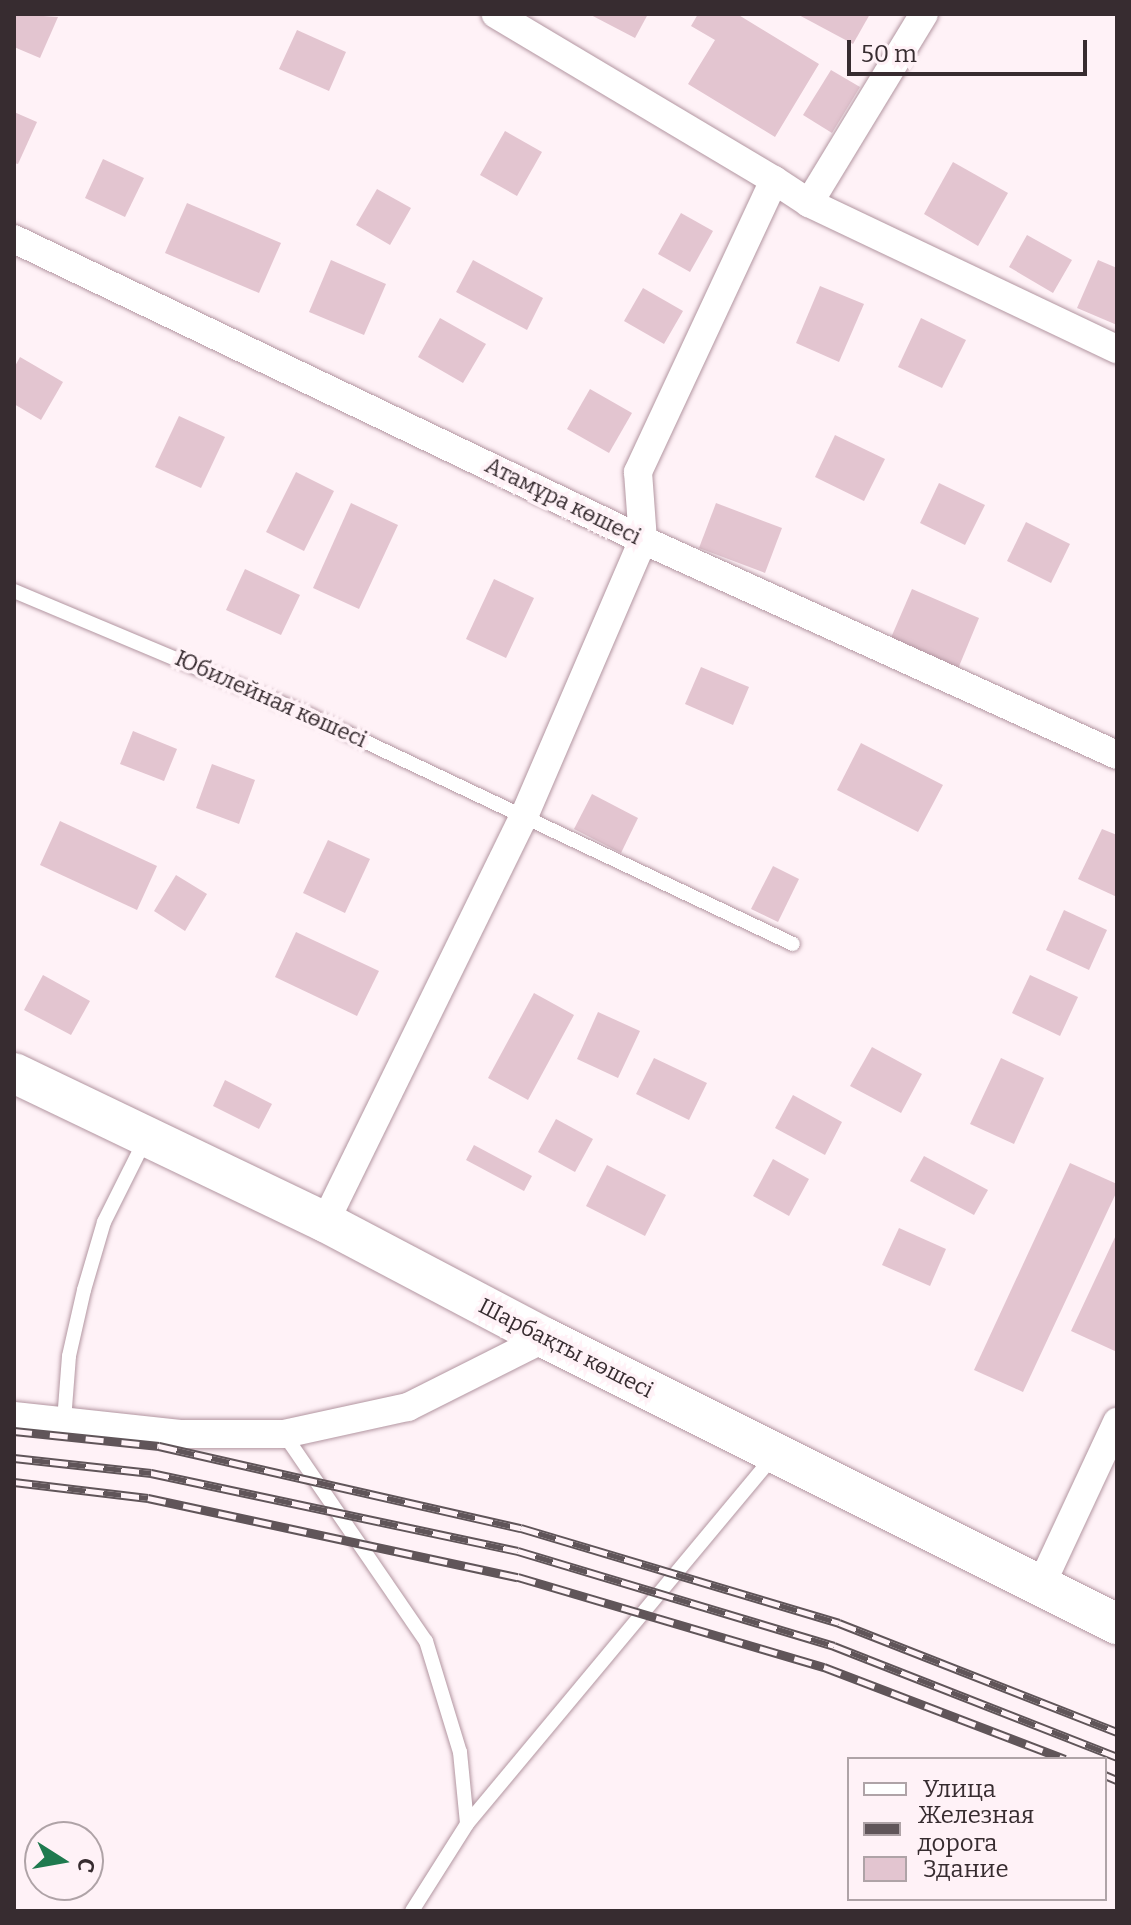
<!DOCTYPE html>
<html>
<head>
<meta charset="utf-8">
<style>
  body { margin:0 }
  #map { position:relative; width:1131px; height:1925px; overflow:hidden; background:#fff2f7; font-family:Bitter,serif }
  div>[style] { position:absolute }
  .building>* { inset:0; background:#e3c5d0 }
  .roads { filter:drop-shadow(0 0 2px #b396a1) drop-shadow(0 0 2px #b396a1) }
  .lane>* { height:14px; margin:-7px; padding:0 7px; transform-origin:7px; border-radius:7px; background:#fff }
  .street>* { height:28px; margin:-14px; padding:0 14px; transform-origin:14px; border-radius:14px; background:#fff }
  .secondary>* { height:40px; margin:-20px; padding:0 20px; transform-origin:20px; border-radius:20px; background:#fff }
  .rail>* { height:9px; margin-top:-4.5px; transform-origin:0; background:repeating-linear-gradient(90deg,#fff2f7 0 18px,#605559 0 36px); box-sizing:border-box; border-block:2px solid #605559 }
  span { translate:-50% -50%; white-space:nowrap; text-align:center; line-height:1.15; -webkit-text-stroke:7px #fff2f7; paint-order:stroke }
  .street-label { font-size:22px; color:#372c30 }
  .frame { position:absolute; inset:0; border:16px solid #372c30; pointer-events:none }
  .legend { position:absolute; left:847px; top:1757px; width:260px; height:144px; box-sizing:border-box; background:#fff2f7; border:2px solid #afa3a7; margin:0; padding:10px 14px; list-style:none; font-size:24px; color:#372c30 }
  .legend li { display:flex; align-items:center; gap:16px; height:40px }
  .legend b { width:40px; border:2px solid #afa3a7 }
  .north { position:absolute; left:24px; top:1821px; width:80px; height:80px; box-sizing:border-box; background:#fff2f7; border:2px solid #afa3a7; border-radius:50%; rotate:101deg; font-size:22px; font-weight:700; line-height:32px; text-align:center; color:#372c30 }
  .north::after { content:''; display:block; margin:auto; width:28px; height:36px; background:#1f7a4f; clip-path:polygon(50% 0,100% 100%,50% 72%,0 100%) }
  .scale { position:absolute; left:847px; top:40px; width:240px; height:36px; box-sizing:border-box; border:4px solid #372c30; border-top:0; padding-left:10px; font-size:24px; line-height:28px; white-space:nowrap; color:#372c30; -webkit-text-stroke:6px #fff2f7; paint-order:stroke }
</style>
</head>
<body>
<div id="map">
  <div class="building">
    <div style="clip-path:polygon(14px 14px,58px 17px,40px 58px,14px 47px)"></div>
    <div style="clip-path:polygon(589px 14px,648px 14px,635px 38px)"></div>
    <div style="clip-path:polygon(698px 14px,737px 14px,819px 64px,775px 137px,688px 84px,715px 40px,691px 26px)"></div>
    <div style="clip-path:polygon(797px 14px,870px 14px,853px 44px)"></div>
    <div style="clip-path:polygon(297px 30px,346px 52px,329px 91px,279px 69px)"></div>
    <div style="clip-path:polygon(831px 70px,860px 87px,832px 133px,803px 115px)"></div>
    <div style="clip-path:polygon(14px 112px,37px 122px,18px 164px,14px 163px)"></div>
    <div style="clip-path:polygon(505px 131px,542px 152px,517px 196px,480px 175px)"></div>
    <div style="clip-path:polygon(103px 159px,144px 178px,125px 217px,85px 198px)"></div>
    <div style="clip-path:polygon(953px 162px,1008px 193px,978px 246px,924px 214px)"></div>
    <div style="clip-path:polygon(377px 189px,411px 208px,390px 245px,356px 225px)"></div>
    <div style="clip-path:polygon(187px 203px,281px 243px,259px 293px,165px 253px)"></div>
    <div style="clip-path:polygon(681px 213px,713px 231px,690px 272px,658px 254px)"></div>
    <div style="clip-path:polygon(1027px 235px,1072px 260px,1053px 293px,1009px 267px)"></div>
    <div style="clip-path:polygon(331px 260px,386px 284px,364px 335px,309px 312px)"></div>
    <div style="clip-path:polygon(473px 260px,543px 298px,527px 330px,456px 292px)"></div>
    <div style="clip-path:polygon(1098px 260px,1117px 268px,1117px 325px,1077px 308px)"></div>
    <div style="clip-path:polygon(820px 286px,864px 304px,839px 362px,796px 343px)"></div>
    <div style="clip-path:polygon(643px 288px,683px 311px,664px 344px,624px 321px)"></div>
    <div style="clip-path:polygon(440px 318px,486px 344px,463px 383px,418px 357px)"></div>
    <div style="clip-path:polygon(921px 318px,966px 340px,942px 388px,898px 367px)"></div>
    <div style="clip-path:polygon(20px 357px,63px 382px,41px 420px,14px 404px,14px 368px)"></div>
    <div style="clip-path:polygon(590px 389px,632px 413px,609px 453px,567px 429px)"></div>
    <div style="clip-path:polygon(179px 416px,225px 437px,201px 488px,155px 467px)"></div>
    <div style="clip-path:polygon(835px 435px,885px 459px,864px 501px,815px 477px)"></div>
    <div style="clip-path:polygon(296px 472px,334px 491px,304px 551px,266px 532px)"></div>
    <div style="clip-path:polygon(939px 483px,985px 505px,965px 545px,920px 523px)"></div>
    <div style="clip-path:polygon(351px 503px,398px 525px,359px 609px,313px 588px)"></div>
    <div style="clip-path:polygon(716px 503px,782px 528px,765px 573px,699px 548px)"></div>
    <div style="clip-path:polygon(1026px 522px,1070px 544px,1051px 583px,1007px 561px)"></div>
    <div style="clip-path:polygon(245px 569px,300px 595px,281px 635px,226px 610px)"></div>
    <div style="clip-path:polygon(494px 579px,534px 598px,506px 658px,466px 639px)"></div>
    <div style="clip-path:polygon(912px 589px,979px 618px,955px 676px,887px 647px)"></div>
    <div style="clip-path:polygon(701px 667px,749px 687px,733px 725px,685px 704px)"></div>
    <div style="clip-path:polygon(133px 731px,177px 749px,164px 781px,120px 764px)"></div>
    <div style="clip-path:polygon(861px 743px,943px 785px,918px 832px,837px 790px)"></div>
    <div style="clip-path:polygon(212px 764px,255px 780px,239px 824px,196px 808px)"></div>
    <div style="clip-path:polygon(592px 794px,638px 818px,621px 853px,574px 829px)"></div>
    <div style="clip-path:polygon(60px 821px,157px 866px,137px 910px,40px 865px)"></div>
    <div style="clip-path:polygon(1102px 829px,1117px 835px,1117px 897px,1078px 879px)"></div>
    <div style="clip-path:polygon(328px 840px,370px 859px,345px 913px,303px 893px)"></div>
    <div style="clip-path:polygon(773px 866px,799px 879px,778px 922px,751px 909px)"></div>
    <div style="clip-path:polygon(176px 875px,207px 894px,185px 931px,154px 911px)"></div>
    <div style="clip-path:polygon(1064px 910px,1107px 930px,1089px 970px,1046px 950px)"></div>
    <div style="clip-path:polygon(296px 932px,379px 971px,357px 1016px,275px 977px)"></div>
    <div style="clip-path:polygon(43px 975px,90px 1001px,71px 1035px,24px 1010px)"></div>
    <div style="clip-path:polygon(1030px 975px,1078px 997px,1060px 1036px,1012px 1013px)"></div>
    <div style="clip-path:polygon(534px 993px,574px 1015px,528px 1100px,488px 1078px)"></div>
    <div style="clip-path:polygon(598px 1012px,640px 1031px,618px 1078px,577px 1059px)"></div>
    <div style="clip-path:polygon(872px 1047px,922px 1074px,901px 1113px,850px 1086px)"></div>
    <div style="clip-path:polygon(654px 1058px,707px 1083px,689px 1120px,636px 1094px)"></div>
    <div style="clip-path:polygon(1001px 1058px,1044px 1078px,1014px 1144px,970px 1124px)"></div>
    <div style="clip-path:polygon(225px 1080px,272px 1104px,259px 1129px,213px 1106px)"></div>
    <div style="clip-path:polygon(793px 1095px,842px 1122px,825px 1155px,775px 1128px)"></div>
    <div style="clip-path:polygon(556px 1119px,593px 1139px,575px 1172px,538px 1152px)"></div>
    <div style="clip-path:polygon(474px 1145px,532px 1176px,524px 1191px,466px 1160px)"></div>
    <div style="clip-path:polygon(924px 1156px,988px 1190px,974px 1215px,910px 1181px)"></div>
    <div style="clip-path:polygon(773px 1159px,809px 1179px,789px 1216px,753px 1196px)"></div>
    <div style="clip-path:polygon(1070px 1163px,1117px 1184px,1117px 1191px,1023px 1392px,974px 1370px)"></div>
    <div style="clip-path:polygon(607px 1165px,666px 1195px,645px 1236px,586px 1206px)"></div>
    <div style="clip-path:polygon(899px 1228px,946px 1249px,930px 1286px,882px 1265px)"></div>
    <div style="clip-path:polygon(1117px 1233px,1117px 1352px,1071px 1331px)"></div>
  </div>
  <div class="roads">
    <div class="lane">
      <div style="left:14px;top:591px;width:322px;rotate:22.8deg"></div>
      <div style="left:311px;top:716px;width:533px;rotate:25.32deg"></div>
      <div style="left:64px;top:1421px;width:65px;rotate:-85.6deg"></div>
      <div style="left:69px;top:1356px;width:68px;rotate:-77.2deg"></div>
      <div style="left:84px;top:1290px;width:71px;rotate:-73.6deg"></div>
      <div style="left:104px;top:1222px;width:92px;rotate:-63.4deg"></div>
      <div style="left:284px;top:1434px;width:251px;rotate:55.6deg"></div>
      <div style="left:426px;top:1641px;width:116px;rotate:73deg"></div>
      <div style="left:460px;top:1752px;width:72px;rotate:84.4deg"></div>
      <div style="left:412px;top:1911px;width:103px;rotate:-57.7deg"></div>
      <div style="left:467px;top:1824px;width:481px;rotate:-50.2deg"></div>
    </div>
    <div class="street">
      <div style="left:774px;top:180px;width:42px;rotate:33.3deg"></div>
      <div style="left:809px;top:203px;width:341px;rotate:25.4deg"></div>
      <div style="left:809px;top:203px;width:221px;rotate:-58.7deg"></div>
      <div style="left:14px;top:239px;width:697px;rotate:25.57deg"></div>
      <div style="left:643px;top:540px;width:520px;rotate:24.4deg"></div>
      <div style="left:325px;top:1222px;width:454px;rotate:-63.9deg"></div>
      <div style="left:525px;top:814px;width:298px;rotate:-66.7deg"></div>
      <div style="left:643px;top:540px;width:68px;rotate:-94.2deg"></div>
      <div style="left:638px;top:472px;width:322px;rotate:-65deg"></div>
      <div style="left:774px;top:180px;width:324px;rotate:-149.2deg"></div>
      <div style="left:14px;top:1416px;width:167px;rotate:6.2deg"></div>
      <div style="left:180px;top:1434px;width:104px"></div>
      <div style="left:284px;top:1434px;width:127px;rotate:-12.3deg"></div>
      <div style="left:408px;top:1407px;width:153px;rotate:-26.7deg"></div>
      <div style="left:1042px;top:1583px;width:178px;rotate:-65deg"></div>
    </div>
    <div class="secondary">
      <div style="left:14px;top:1073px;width:345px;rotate:25.6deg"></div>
      <div style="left:325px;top:1222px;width:249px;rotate:27.8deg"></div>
      <div style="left:545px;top:1338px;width:640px;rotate:26.57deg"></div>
    </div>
  </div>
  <div class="rail">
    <div style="left:14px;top:1431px;width:146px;rotate:5.9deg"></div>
    <div style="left:159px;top:1446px;width:371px;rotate:12.8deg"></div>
    <div style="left:521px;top:1528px;width:332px;rotate:16.6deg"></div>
    <div style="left:839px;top:1623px;width:299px;rotate:21.4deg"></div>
    <div style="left:14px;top:1458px;width:138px;rotate:6.2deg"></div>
    <div style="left:151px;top:1473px;width:375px;rotate:12deg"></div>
    <div style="left:518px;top:1551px;width:330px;rotate:16.7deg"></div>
    <div style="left:834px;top:1646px;width:304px;rotate:21.4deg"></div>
    <div style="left:14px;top:1482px;width:135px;rotate:6.8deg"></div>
    <div style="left:148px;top:1498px;width:378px;rotate:12.1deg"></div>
    <div style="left:518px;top:1577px;width:319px;rotate:16.4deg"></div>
    <div style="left:824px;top:1667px;width:258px;rotate:20.9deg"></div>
    <div style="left:1105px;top:1775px;width:13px;rotate:23deg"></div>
  </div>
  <div class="street-label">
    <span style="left:563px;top:501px;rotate:26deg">Атамұра көшесі</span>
    <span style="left:271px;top:699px;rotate:24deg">Юбилейная көшесі</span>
    <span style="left:566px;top:1348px;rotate:27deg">Шарбақты көшесі</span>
  </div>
  <div class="frame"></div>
  <ul class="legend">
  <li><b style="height:10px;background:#fff"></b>Улица</li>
  <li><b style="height:10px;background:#605559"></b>Железная дорога</li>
  <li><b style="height:22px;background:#e3c5d0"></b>Здание</li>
  </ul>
  <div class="north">С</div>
  <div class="scale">50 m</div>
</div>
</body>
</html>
